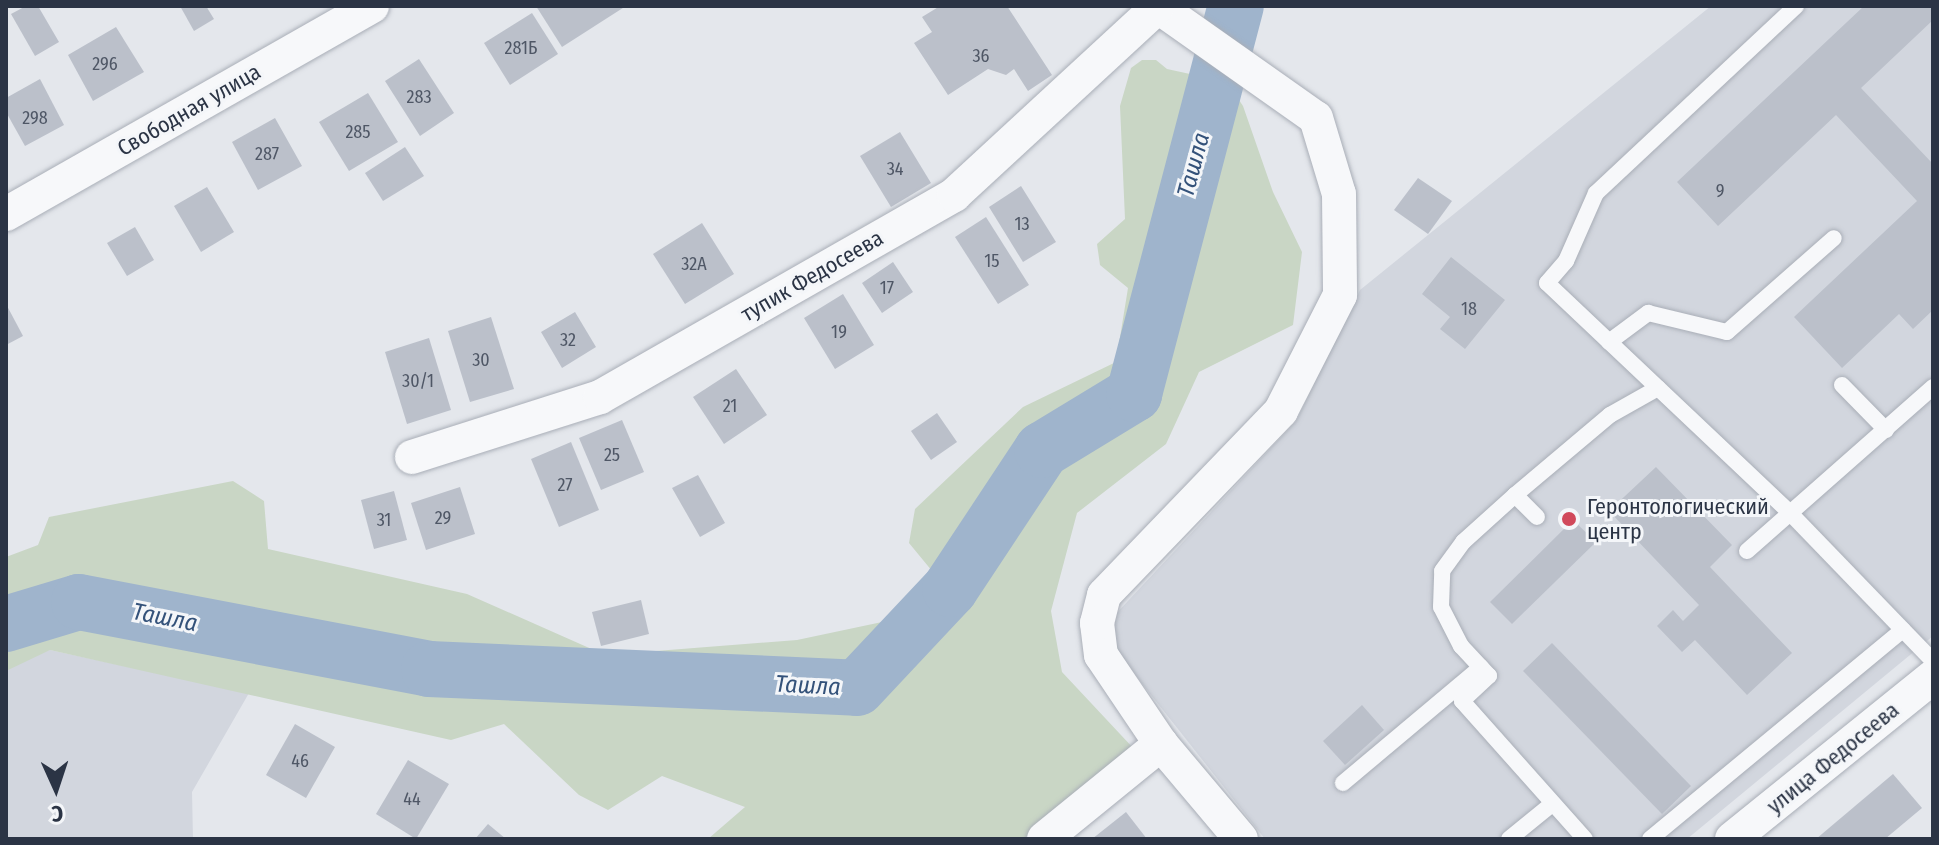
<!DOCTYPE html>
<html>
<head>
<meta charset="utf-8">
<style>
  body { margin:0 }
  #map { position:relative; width:1939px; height:845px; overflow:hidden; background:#e4e7ec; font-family:"Fira Sans Condensed",sans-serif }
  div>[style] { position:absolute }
  .built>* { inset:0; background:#d2d6de }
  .green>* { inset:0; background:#c9d6c5 }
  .river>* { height:56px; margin:-28px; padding:0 28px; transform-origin:28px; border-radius:28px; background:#9fb4cc }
  .building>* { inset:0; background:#bbc0ca }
  .roads { filter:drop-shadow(0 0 2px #a9aeb7) drop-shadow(0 0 2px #a9aeb7) }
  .service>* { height:16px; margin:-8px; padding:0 8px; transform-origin:8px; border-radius:8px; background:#f7f8fa }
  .minor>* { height:34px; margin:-17px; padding:0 17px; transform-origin:17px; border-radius:17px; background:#f7f8fa }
  .dots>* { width:22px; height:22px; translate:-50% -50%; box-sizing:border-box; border:4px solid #f4f6f9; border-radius:50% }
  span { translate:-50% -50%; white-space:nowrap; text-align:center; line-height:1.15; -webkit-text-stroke:6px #f4f6f9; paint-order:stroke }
  .number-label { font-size:18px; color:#4f5766 }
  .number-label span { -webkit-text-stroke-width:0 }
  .street-label { font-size:22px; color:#2b3445 }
  .poi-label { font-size:22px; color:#2b3445 }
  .left { translate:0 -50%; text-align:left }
  .water-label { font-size:24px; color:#34527a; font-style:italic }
  .frame { position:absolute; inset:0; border:8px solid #2b3445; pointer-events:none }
  .north { position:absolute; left:16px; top:749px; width:80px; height:80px; -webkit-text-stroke:6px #f4f6f9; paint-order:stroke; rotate:177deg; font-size:22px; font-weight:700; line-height:32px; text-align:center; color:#2b3445 }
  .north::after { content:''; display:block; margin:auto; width:28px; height:36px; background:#2b3445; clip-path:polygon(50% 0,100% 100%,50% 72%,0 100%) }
</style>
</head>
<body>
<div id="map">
  <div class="built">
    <div style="clip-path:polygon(1711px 6px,1933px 6px,1933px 636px,1687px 839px,1265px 839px,1117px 652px,1113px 617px,1296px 421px,1360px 290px)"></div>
    <div style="clip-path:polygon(50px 650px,249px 693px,192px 792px,193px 839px,6px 839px,6px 659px)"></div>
  </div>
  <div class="green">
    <div style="clip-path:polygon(1142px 60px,1156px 60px,1167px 69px,1227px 82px,1243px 106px,1273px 192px,1302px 252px,1293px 325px,1199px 372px,1166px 444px,1077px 513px,1051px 611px,1062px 672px,1135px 750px,1023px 839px,708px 839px,745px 807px,662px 776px,608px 810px,579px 795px,504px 724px,451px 740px,50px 650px,6px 671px,6px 557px,38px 545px,49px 517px,233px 481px,264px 501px,268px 549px,467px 594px,605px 655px,797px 640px,901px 618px,937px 577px,909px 543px,915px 509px,1023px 407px,1116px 362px,1128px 288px,1100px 265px,1097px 244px,1125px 219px,1120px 106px,1131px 68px)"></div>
  </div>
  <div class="river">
    <div style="left:6px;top:624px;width:76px;rotate:-16.8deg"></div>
    <div style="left:79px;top:602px;width:356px;rotate:10.8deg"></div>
    <div style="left:429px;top:669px;width:428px;rotate:2.5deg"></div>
    <div style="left:857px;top:688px;width:136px;rotate:-46.8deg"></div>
    <div style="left:950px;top:589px;width:167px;rotate:-56.5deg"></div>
    <div style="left:1042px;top:450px;width:108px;rotate:-31.3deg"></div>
    <div style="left:1134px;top:394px;width:401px;rotate:-75.3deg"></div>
  </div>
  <div class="building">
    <div style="clip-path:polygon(26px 6px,38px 6px,59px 42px,35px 56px,11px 14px)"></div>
    <div style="clip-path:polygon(180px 6px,206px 6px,214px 19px,194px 31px)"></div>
    <div style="clip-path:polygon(536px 6px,626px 6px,562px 47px)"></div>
    <div style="clip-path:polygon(940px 6px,1007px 6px,1052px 75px,1028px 91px,1014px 69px,1006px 75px,988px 69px,948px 95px,914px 43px,932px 32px,922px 17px)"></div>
    <div style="clip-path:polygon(1864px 6px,1933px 6px,1933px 20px,1861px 88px,1933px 164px,1933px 310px,1913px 329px,1899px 314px,1842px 368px,1794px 317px,1917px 201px,1836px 115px,1718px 226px,1677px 182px)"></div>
    <div style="clip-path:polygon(532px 13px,558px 54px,510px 85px,484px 43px)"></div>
    <div style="clip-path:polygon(116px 27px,144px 72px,93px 101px,68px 55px)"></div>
    <div style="clip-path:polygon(419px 59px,454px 113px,420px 136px,385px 81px)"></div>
    <div style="clip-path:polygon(40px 79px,64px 125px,25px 146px,6px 112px,6px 98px)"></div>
    <div style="clip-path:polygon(368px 93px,398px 142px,349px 171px,319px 122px)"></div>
    <div style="clip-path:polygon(275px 118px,302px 166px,258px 190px,232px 142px)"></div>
    <div style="clip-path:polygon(900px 132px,931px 183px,891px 207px,860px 156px)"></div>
    <div style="clip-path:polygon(405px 147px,424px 176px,383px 201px,365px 173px)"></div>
    <div style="clip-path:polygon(1418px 178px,1452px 201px,1428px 234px,1394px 210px)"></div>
    <div style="clip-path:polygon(1021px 186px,1056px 242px,1023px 262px,989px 207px)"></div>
    <div style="clip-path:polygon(207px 187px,234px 232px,201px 252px,174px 206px)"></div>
    <div style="clip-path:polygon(986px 217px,1029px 285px,998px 304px,955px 237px)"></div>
    <div style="clip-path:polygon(702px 223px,734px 274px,685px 304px,653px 254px)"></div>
    <div style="clip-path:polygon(135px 227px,154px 260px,127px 276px,107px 243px)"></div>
    <div style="clip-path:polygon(1451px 257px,1505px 300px,1465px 349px,1440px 329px,1450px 317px,1422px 294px)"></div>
    <div style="clip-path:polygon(893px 262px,913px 292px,882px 313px,862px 283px)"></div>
    <div style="clip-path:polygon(843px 294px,874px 345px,835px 369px,804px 318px)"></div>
    <div style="clip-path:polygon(6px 304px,23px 336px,6px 345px)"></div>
    <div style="clip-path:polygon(575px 312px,596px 347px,562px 368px,541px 332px)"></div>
    <div style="clip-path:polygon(491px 317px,514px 389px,470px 402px,448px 331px)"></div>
    <div style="clip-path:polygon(429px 338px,451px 410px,407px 424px,385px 352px)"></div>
    <div style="clip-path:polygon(736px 369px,767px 415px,724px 444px,693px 397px)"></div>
    <div style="clip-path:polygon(937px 413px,957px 442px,931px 460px,911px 431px)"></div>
    <div style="clip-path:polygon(622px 420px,644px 472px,601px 490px,579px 438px)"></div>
    <div style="clip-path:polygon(571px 442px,599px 510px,559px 527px,531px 459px)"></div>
    <div style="clip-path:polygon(1656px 467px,1732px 545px,1710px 567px,1792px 653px,1747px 695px,1695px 640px,1682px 652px,1657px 626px,1673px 610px,1683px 621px,1699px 605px,1609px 511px)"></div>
    <div style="clip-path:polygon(698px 475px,725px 523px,700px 537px,672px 488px)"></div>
    <div style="clip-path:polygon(460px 487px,475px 534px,426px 550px,411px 503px)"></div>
    <div style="clip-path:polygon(394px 491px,407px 540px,374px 549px,361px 500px)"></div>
    <div style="clip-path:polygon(1573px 520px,1596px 542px,1512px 624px,1490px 602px)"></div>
    <div style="clip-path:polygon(641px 600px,649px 634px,601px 646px,592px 612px)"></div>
    <div style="clip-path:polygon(1552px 643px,1691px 786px,1662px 814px,1523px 671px)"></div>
    <div style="clip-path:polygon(1362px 705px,1384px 730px,1345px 765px,1323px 741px)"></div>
    <div style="clip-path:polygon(295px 724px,335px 747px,306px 798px,266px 775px)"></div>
    <div style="clip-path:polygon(408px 760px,449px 784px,416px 839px,376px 814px)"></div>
    <div style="clip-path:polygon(1893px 774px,1922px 808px,1885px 839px,1816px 839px)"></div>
    <div style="clip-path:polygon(1126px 812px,1147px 839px,1092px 839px)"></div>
    <div style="clip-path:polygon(488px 824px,506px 839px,475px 839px)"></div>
  </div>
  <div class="roads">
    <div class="service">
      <div style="left:1796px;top:6px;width:274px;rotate:136.9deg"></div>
      <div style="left:1596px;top:193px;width:74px;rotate:113.8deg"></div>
      <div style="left:1566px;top:261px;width:29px;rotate:131deg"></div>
      <div style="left:1547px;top:283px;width:337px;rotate:43.4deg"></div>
      <div style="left:1792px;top:515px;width:203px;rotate:46deg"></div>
      <div style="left:1609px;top:342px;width:49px;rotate:-36.6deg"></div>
      <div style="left:1648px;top:313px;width:81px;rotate:13.5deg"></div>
      <div style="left:1727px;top:332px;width:142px;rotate:-41.3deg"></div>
      <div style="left:1842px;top:385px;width:63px;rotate:45.6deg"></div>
      <div style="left:1515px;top:495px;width:31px;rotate:45deg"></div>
      <div style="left:1747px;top:551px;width:248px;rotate:-41.4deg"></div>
      <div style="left:1343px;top:783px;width:180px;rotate:-40deg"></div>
      <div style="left:1509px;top:839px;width:55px;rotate:-39.1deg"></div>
      <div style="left:1585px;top:839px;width:185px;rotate:-131.7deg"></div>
      <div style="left:1462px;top:701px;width:37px;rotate:-43deg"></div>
      <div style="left:1489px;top:676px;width:41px;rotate:-133deg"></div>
      <div style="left:1461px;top:646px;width:44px;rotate:-117.1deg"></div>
      <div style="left:1441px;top:607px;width:36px;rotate:-88deg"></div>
      <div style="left:1442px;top:571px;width:36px;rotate:-54deg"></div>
      <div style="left:1463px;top:542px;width:70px;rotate:-42.1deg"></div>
      <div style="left:1515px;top:495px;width:124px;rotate:-40.1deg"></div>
      <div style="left:1610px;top:415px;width:55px;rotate:-29.4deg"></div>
      <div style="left:1650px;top:839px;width:328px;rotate:-39.6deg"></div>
    </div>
    <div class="minor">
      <div style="left:1157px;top:6px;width:194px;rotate:35.2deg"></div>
      <div style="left:1316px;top:118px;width:79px;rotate:73.2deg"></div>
      <div style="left:1339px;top:194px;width:101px;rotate:89.4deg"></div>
      <div style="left:1340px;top:295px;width:130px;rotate:117deg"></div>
      <div style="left:1281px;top:411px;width:255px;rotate:133.9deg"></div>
      <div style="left:1104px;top:595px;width:29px;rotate:104deg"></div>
      <div style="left:1097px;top:623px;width:32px;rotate:83deg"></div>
      <div style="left:1101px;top:655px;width:107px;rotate:56deg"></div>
      <div style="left:1161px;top:744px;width:124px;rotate:49.9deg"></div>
      <div style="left:6px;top:214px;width:421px;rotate:-29.6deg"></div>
      <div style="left:412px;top:457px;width:197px;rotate:-17.7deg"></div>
      <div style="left:600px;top:397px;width:408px;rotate:-29.7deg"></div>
      <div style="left:954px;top:195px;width:277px;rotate:-42.7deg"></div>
      <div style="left:1044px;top:839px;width:151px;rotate:-39.1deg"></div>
      <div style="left:1732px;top:839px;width:258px;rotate:-38.9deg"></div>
    </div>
  </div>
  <div class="dots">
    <div style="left:1569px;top:519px;background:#d1495b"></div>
  </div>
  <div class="number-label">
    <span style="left:521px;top:48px">281Б</span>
    <span style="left:981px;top:56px">36</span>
    <span style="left:105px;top:64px">296</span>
    <span style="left:419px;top:97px">283</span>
    <span style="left:35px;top:118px">298</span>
    <span style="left:358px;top:132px">285</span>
    <span style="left:267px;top:154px">287</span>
    <span style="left:895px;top:169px">34</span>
    <span style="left:1720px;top:191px">9</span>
    <span style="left:1022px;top:224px">13</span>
    <span style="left:992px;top:261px">15</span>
    <span style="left:694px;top:264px">32А</span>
    <span style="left:887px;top:288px">17</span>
    <span style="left:1469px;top:309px">18</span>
    <span style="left:839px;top:332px">19</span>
    <span style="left:568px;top:340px">32</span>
    <span style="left:481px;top:360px">30</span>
    <span style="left:418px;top:381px">30/1</span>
    <span style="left:730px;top:406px">21</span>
    <span style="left:612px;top:455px">25</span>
    <span style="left:565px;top:485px">27</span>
    <span style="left:443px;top:518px">29</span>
    <span style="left:384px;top:520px">31</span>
    <span style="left:300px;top:761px">46</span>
    <span style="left:412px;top:799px">44</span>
  </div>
  <div class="street-label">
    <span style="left:189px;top:110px;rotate:-30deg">Свободная улица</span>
    <span style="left:812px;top:276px;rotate:-30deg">тупик Федосеева</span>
    <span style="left:1833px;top:758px;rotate:-39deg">улица Федосеева</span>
  </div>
  <div class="poi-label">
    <span class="left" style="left:1587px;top:519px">Геронтологический<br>центр</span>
  </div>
  <div class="water-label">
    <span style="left:1194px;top:165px;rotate:-75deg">Ташла</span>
    <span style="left:165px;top:618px;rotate:11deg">Ташла</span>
    <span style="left:808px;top:686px;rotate:3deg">Ташла</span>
  </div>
  <div class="frame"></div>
  <div class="north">С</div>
</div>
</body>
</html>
